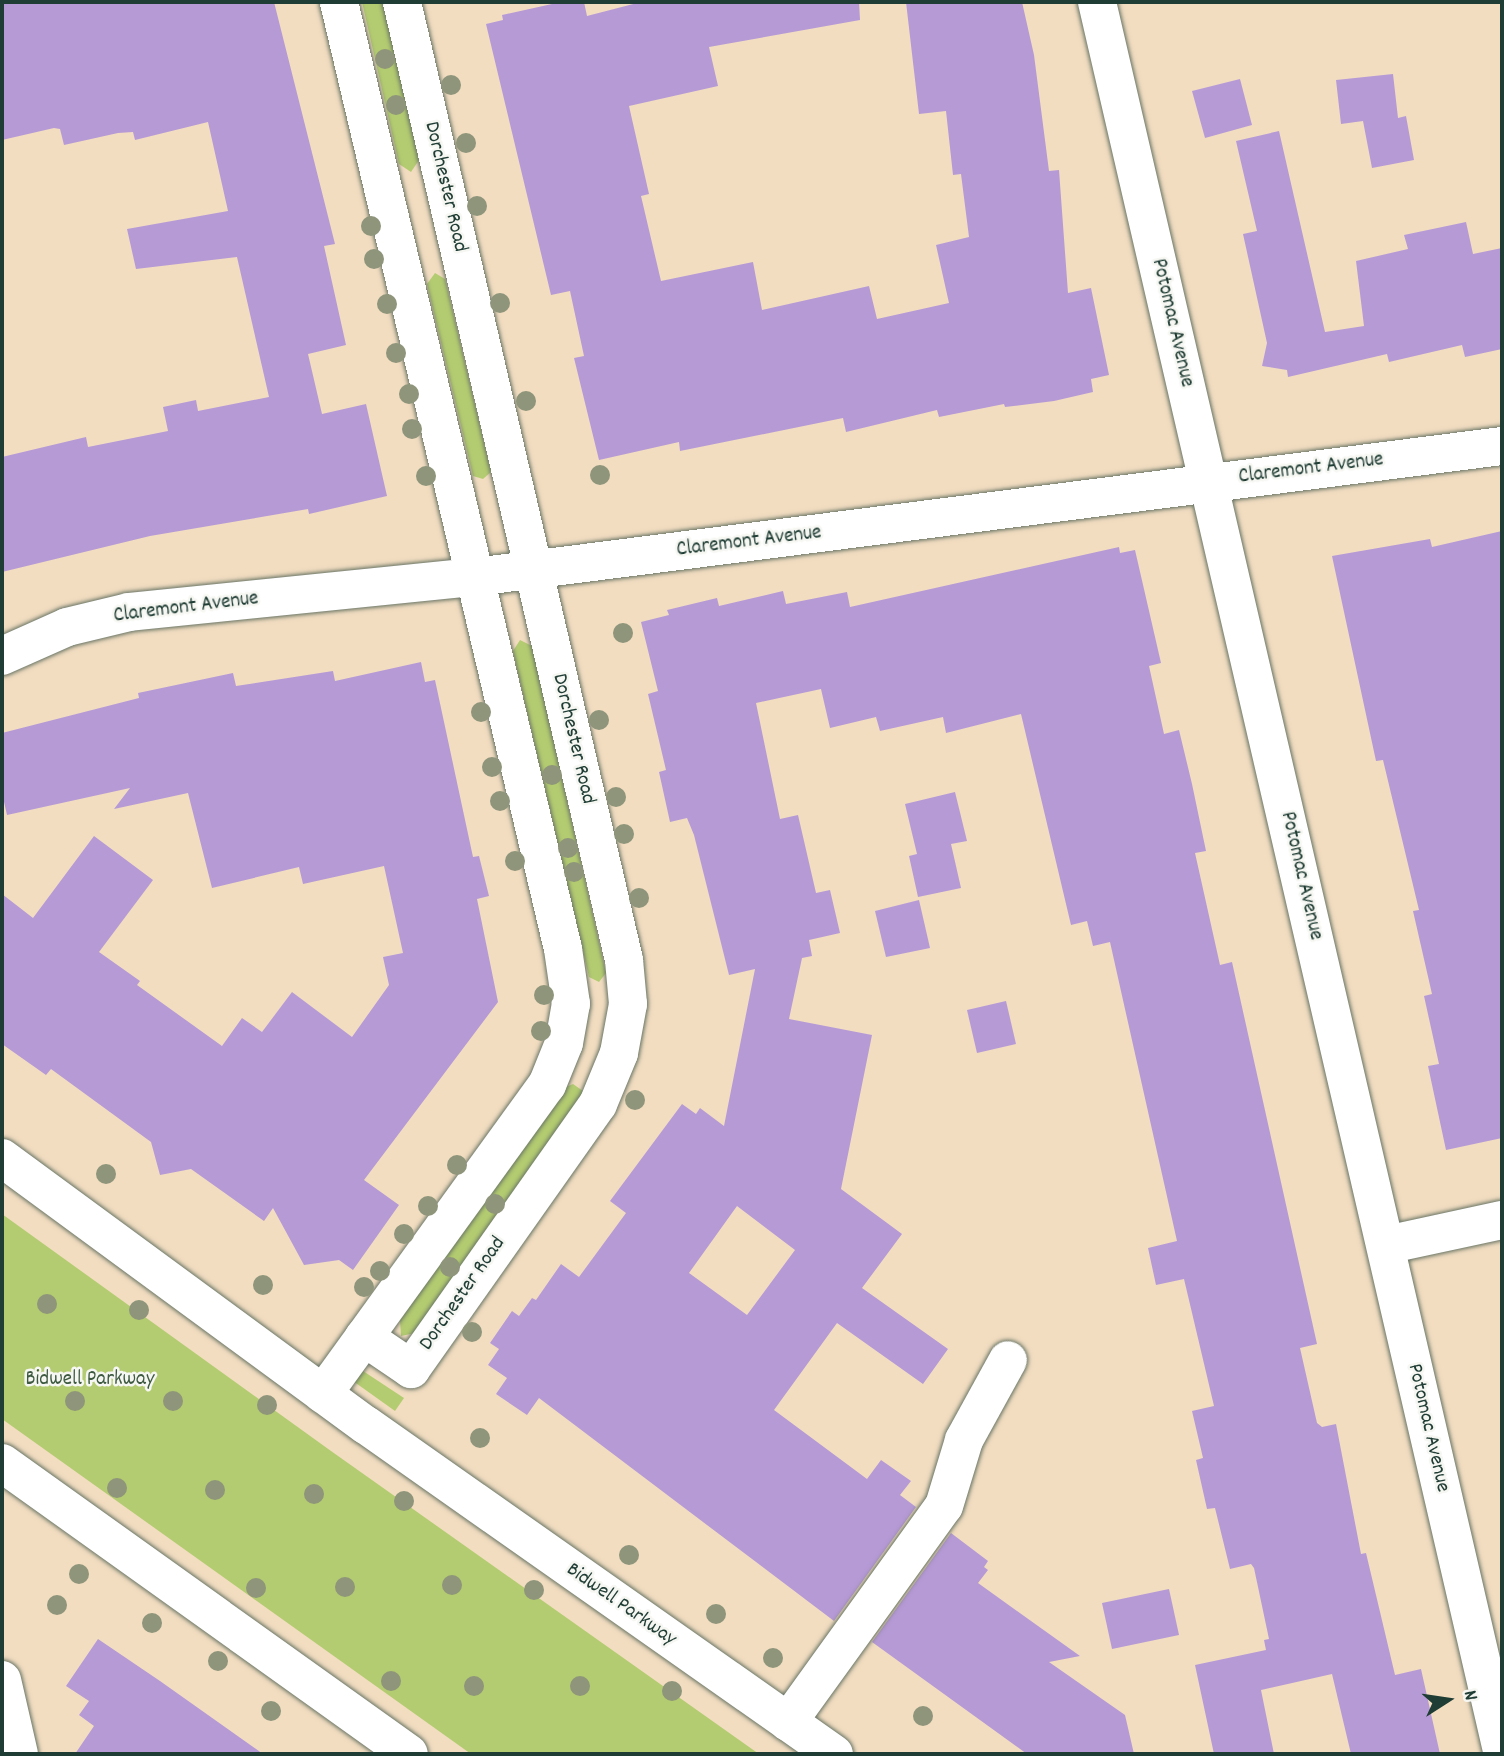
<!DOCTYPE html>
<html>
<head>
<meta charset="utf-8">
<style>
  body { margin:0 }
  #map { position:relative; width:1504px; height:1756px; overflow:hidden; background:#f2ddc1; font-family:Dekko,sans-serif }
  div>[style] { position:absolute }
  .green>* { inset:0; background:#b4cc71 }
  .building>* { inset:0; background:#b69ad6 }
  .roads { filter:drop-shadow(0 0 2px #697565) drop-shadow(0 0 2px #697565) }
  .minor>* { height:38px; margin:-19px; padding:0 19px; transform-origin:19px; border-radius:19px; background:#fff }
  .trees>* { width:20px; height:20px; margin:-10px; border-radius:50%; background:#8e957a }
  span { translate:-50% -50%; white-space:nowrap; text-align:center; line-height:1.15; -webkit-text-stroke:5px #f6f6f2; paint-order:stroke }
  .street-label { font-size:21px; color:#1f3d34 }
  .park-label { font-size:21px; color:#3d5a40 }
  .frame { position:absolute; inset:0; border:4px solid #1f3d34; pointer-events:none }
  .north { position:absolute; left:1413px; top:1665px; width:70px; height:70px; -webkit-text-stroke:5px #f6f6f2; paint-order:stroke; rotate:78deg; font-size:19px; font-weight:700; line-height:28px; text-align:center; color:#1f3d34 }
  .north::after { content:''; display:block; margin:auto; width:24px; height:32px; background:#1f3d34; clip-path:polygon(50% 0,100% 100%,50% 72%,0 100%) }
</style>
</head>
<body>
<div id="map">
  <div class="green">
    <div style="clip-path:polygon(362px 2px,383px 2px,419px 160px,411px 172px,399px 164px)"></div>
    <div style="clip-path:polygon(435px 273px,445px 279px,491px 472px,483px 479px,473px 476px,427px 284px)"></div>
    <div style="clip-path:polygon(520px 640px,532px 646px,606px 973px,599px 982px,589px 977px,513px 651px)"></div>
    <div style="clip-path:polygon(573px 1084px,583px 1091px,582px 1098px,415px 1333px,401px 1336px,400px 1320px,566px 1087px)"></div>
    <div style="clip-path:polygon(2px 1214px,331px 1451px,759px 1754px,471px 1754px,2px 1419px)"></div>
    <div style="clip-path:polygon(357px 1367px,404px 1398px,395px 1411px,346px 1376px)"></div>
  </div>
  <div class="building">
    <div style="clip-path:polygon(2px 2px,274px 2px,335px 244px,324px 246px,346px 345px,308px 354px,322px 414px,366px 404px,387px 496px,309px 514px,308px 509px,150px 536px,2px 572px,2px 457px,86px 437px,88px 447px,168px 431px,163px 407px,196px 400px,198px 411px,269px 397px,237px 257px,136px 269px,127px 229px,228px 211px,208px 122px,135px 140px,133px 132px,118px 133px,64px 145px,60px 129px,54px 128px,2px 140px)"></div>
    <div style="clip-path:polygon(561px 2px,584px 2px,587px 16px,641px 2px,859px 2px,860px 20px,709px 47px,718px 86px,629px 106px,649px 194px,641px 196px,661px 281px,753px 262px,762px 310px,869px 286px,877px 319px,949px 303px,936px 245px,969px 237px,961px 174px,953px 175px,946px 111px,919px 114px,906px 2px,1022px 2px,1034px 55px,1049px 171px,1059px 170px,1068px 293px,1091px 288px,1109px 375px,1091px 379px,1093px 392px,1054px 401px,1005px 407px,1004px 404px,939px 417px,937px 410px,846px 432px,843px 418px,680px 451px,679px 442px,599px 460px,574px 358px,584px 356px,570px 291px,551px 295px,486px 24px,503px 20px,502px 15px)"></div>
    <div style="clip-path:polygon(1393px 74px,1398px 118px,1406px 116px,1414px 160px,1372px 168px,1363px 121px,1341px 124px,1336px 80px)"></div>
    <div style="clip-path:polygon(1240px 79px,1252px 125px,1205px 138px,1192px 91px)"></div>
    <div style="clip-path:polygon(1279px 131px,1325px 332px,1364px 326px,1356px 261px,1408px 249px,1404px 235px,1466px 222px,1473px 254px,1502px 248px,1502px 349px,1465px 357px,1462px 345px,1389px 362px,1387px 354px,1288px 377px,1287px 370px,1262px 366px,1267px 343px,1243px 234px,1257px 231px,1236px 141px)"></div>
    <div style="clip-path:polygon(1502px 531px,1502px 1138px,1446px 1150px,1428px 1066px,1439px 1064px,1424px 996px,1432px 994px,1413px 911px,1419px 910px,1383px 760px,1376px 761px,1332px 556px,1430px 539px,1432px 547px)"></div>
    <div style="clip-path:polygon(evenodd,1119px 547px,1120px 553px,1135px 550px,1161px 663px,1149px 666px,1164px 734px,1179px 730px,1192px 784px,1206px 851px,1195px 853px,1220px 965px,1232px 962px,1317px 1344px,1300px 1348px,1317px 1423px,1322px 1427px,1336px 1424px,1361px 1554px,1366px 1553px,1395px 1675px,1421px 1669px,1440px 1754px,1351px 1754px,1332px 1674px,1261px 1690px,1274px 1754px,1214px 1754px,1195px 1665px,1266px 1650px,1264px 1640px,1269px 1639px,1254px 1568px,1251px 1564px,1230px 1569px,1215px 1508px,1207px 1509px,1196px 1460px,1203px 1458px,1192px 1411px,1214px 1406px,1184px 1279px,1156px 1285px,1148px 1248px,1177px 1241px,1110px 942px,1093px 946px,1087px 921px,1071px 925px,1021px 714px,946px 733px,943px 717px,880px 731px,876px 717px,830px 728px,821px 689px,756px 703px,780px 819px,798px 815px,816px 893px,830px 890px,840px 933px,809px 940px,812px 956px,802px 958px,789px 1019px,872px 1035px,841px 1189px,902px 1234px,862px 1288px,948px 1349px,923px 1384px,837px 1323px,774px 1410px,867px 1479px,881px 1460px,911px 1481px,900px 1495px,916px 1507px,834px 1621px,539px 1398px,527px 1415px,496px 1394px,507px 1378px,488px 1365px,499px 1349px,490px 1343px,512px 1311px,519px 1316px,532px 1298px,536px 1300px,561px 1264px,579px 1277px,626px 1213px,610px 1201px,682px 1104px,696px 1114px,700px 1108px,724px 1126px,755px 969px,729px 975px,694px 835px,687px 818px,670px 822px,659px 772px,666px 770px,648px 694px,658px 691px,641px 622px,669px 615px,667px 610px,717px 598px,719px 606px,783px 591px,786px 604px,847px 592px,850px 607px,1119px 547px,737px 1206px,795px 1250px,747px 1315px,689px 1273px,737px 1206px)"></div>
    <div style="clip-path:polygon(421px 662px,425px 682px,435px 680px,473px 857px,479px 856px,489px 896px,477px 899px,498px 1002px,364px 1180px,399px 1205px,353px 1270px,339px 1260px,304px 1265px,273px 1208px,264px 1221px,191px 1169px,160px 1175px,151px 1142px,51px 1069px,46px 1075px,2px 1044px,2px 894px,33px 918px,94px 836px,153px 880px,99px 952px,140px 981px,137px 985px,222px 1046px,242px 1018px,262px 1032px,292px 992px,352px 1037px,389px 985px,383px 957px,403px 953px,384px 866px,303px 884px,299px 867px,212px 888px,188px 793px,114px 809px,130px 788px,7px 815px,2px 793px,2px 733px,139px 698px,138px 693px,233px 673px,236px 686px,333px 671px,335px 681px)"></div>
    <div style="clip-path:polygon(955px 792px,967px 841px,951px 844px,961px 888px,918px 897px,909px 856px,917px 854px,905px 804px)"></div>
    <div style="clip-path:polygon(919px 900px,930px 948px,886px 957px,875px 911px)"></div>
    <div style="clip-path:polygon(1006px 1001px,1016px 1044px,977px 1053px,967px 1010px)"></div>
    <div style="clip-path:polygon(951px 1533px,988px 1561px,984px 1567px,988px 1570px,978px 1583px,1080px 1656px,1049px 1662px,1125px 1715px,1134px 1754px,1027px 1754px,872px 1642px)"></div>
    <div style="clip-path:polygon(1169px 1589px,1179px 1635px,1112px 1649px,1102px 1603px)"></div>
    <div style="clip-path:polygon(98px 1639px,160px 1681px,263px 1754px,75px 1754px,94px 1726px,79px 1715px,89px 1701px,66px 1686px)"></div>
  </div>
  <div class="roads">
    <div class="minor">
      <div style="left:1097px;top:2px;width:1794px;rotate:76.96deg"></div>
      <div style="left:2px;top:656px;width:71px;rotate:-24deg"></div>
      <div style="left:67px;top:627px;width:64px;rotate:-13.6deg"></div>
      <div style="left:129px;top:612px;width:348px;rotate:-5.8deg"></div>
      <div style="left:475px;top:577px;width:1035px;rotate:-7.27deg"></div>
      <div style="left:2px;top:1158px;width:451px;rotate:36.3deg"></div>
      <div style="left:366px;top:1425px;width:572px;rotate:35.11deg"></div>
      <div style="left:1386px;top:1245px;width:119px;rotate:-12.2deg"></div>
      <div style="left:364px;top:1337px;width:57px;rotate:34.2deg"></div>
      <div style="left:411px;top:1369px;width:324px;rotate:-54.8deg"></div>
      <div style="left:598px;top:1104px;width:55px;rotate:-67.6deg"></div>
      <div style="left:619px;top:1053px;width:50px;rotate:-79.6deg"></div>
      <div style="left:628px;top:1004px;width:44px;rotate:-95.2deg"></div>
      <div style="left:624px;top:960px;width:983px;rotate:-103.05deg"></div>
      <div style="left:323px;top:1394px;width:382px;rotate:-54.1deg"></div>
      <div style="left:547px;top:1085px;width:45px;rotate:-68deg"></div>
      <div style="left:564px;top:1043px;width:40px;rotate:-80deg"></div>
      <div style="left:571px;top:1004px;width:56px;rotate:-98.3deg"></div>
      <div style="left:563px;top:949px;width:973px;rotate:-103.31deg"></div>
      <div style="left:2px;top:1463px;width:500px;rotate:35.56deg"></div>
      <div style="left:2px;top:1680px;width:76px;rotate:77.1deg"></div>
      <div style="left:788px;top:1722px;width:266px;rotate:-54.2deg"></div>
      <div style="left:944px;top:1506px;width:69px;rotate:-73.1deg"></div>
      <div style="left:964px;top:1440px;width:91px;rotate:-61.2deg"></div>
    </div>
  </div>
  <div class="trees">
    <div style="left:385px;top:59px"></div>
    <div style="left:451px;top:85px"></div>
    <div style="left:396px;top:105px"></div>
    <div style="left:466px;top:143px"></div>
    <div style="left:477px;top:206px"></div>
    <div style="left:371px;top:226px"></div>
    <div style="left:374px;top:259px"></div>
    <div style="left:500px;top:303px"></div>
    <div style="left:387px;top:304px"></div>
    <div style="left:396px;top:353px"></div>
    <div style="left:409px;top:394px"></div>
    <div style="left:526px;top:401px"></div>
    <div style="left:412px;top:429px"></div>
    <div style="left:600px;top:475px"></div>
    <div style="left:426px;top:476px"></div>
    <div style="left:623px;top:633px"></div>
    <div style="left:481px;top:712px"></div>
    <div style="left:599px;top:720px"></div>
    <div style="left:492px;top:767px"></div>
    <div style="left:552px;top:775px"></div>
    <div style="left:616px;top:797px"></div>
    <div style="left:500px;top:801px"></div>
    <div style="left:624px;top:834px"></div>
    <div style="left:568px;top:848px"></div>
    <div style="left:515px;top:861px"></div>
    <div style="left:574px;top:872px"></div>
    <div style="left:639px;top:898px"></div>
    <div style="left:544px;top:995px"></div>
    <div style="left:541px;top:1031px"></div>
    <div style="left:635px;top:1100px"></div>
    <div style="left:457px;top:1165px"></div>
    <div style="left:106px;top:1174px"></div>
    <div style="left:495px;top:1204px"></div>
    <div style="left:428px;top:1206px"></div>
    <div style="left:404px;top:1234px"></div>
    <div style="left:450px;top:1267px"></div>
    <div style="left:380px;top:1271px"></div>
    <div style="left:263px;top:1285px"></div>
    <div style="left:364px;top:1287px"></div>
    <div style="left:47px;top:1304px"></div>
    <div style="left:139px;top:1310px"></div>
    <div style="left:472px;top:1332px"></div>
    <div style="left:75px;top:1401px"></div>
    <div style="left:173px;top:1401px"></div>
    <div style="left:267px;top:1405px"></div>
    <div style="left:480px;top:1438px"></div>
    <div style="left:117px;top:1488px"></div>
    <div style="left:215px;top:1490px"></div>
    <div style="left:314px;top:1494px"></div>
    <div style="left:404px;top:1501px"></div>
    <div style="left:629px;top:1555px"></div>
    <div style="left:79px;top:1574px"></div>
    <div style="left:452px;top:1585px"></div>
    <div style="left:345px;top:1587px"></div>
    <div style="left:256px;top:1588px"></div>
    <div style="left:534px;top:1590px"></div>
    <div style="left:57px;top:1605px"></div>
    <div style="left:716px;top:1614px"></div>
    <div style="left:152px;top:1623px"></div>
    <div style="left:773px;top:1658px"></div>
    <div style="left:218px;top:1661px"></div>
    <div style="left:391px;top:1681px"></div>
    <div style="left:474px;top:1686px"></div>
    <div style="left:580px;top:1686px"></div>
    <div style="left:672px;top:1691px"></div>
    <div style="left:271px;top:1711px"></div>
    <div style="left:923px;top:1716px"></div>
  </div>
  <div class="street-label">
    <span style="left:445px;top:187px;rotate:77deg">Dorchester Road</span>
    <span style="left:1172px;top:323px;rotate:77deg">Potomac Avenue</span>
    <span style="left:1311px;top:469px;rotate:-7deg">Claremont Avenue</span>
    <span style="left:749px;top:542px;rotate:-7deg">Claremont Avenue</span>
    <span style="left:186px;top:608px;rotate:-7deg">Claremont Avenue</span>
    <span style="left:573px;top:739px;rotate:77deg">Dorchester Road</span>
    <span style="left:1301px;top:876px;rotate:77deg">Potomac Avenue</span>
    <span style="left:463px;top:1294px;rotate:-55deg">Dorchester Road</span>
    <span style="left:1428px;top:1428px;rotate:77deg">Potomac Avenue</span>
    <span style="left:621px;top:1605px;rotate:35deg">Bidwell Parkway</span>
  </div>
  <div class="park-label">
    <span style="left:90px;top:1380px">Bidwell Parkway</span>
  </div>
  <div class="frame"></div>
  <div class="north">N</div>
</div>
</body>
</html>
